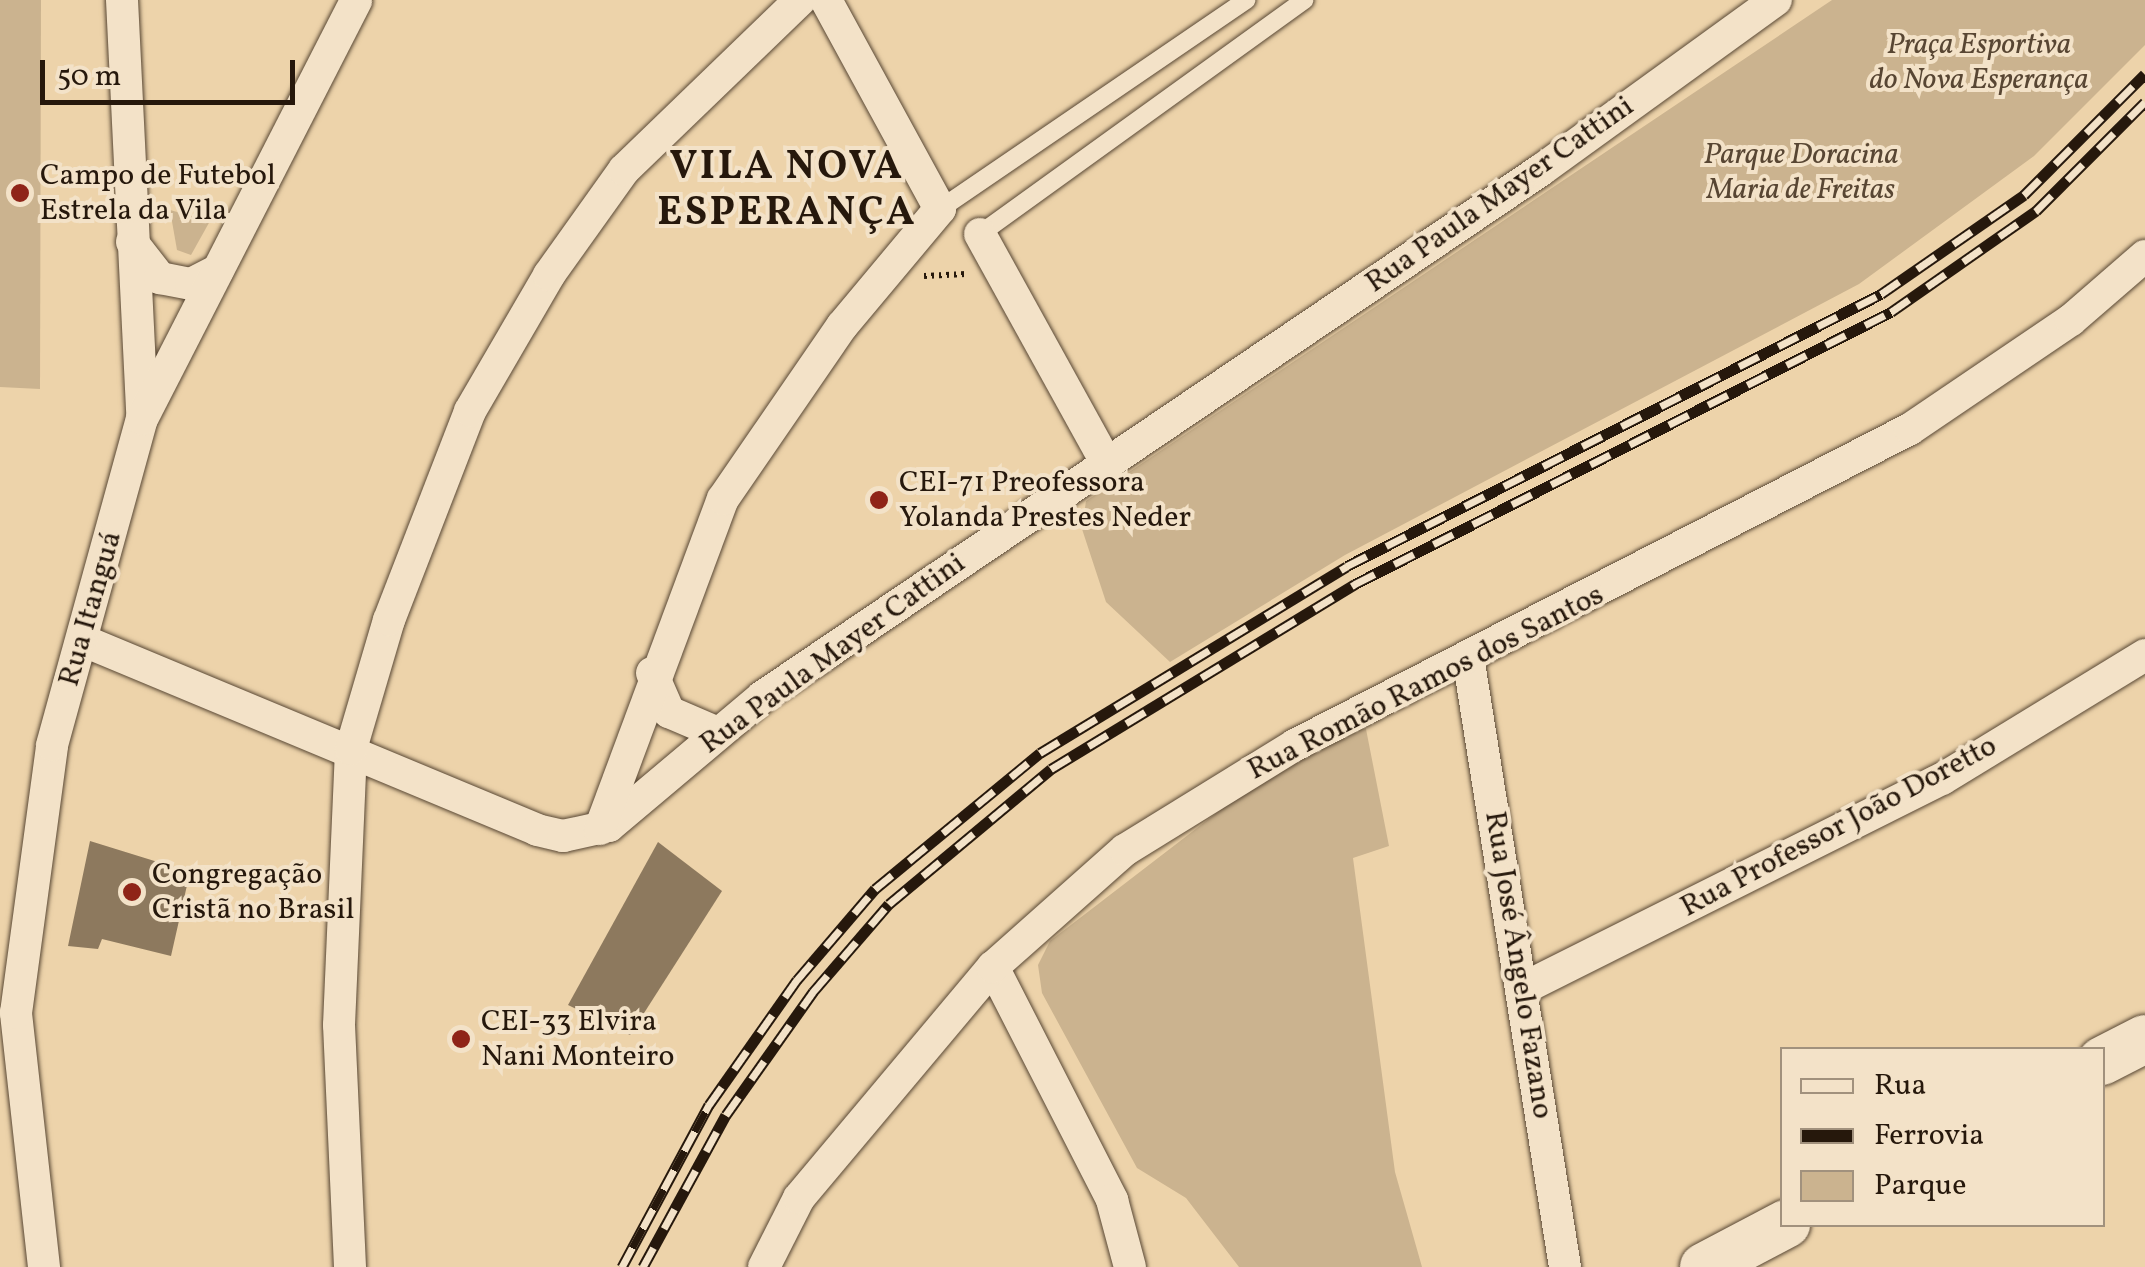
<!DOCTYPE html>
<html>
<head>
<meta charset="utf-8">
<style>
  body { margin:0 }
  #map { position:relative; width:2145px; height:1267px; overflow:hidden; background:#edd3aa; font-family:Vollkorn,serif }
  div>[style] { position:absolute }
  .green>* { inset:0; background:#cbb38f }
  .building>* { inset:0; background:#8d795e }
  .path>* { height:6px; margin-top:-3px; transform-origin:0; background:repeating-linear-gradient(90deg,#26180c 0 2.5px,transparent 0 7.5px) }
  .roads { filter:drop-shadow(0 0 2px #584734) drop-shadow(0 0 2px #584734) }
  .lane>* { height:18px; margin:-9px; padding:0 9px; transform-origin:9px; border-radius:9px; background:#f3e2c8 }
  .street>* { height:32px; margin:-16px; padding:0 16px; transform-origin:16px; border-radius:16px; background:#f3e2c8 }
  .secondary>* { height:48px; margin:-24px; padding:0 24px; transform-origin:24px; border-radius:24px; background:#f3e2c8 }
  .rail>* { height:11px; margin-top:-5.5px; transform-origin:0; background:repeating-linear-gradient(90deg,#f3e2c8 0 22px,#26180c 0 44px); box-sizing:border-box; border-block:2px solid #26180c }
  .dots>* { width:28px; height:28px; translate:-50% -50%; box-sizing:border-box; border:5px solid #f3e2c8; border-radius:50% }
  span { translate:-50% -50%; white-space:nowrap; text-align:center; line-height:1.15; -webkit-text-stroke:8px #f3e2c8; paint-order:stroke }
  .park-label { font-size:30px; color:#584633; font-style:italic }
  .poi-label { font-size:30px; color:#26180c }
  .left { translate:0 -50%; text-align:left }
  .street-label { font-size:30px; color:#26180c }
  .district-label { font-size:40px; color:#26180c; font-weight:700; letter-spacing:2.5px }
  .legend { position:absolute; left:1780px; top:1047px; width:325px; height:180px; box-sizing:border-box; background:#f3e2c8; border:2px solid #a1917d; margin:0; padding:12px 18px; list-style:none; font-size:30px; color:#26180c }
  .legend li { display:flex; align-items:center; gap:20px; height:50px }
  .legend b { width:50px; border:2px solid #a1917d }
  .scale { position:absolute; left:40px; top:60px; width:255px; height:45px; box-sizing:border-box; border:5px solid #26180c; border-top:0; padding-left:12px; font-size:30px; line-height:35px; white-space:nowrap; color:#26180c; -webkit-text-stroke:8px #f3e2c8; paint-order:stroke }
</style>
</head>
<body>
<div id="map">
  <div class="green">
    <div style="clip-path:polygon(0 0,41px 0,40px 389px,0 387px)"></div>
    <div style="clip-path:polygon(1832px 0,2145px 0,2145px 45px,2034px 156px,1859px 284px,1345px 555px,1170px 662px,1106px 602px,1082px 529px,1086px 501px)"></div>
    <div style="clip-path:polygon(170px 210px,210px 221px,191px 255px,177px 250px)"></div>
    <div style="clip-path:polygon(1365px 724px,1389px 846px,1353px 858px,1395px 1172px,1422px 1267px,1239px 1267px,1186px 1198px,1137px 1168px,1042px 993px,1038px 965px,1050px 941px,1240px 795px)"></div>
  </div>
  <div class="building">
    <div style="clip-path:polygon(90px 841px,190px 872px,171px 956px,102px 939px,98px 949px,68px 946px)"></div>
    <div style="clip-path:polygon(658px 842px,722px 891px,630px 1035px,568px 1005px)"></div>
  </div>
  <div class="path">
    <div style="left:924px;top:276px;width:42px;rotate:-2.7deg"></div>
  </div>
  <div class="roads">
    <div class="lane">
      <div style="left:940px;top:209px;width:371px;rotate:-34.3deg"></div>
      <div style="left:980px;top:234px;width:400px;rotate:-35.8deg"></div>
    </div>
    <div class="street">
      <div style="left:122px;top:0;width:415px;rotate:87.2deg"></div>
      <div style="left:980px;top:234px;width:260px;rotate:61.1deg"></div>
      <div style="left:132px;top:242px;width:46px;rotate:52.1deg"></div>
      <div style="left:160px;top:278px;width:32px;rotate:11deg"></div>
      <div style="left:191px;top:284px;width:30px;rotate:-27deg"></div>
      <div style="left:84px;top:641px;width:491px;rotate:22.6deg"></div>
      <div style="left:537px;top:830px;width:27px;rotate:13deg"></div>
      <div style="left:563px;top:836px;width:47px;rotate:-12.3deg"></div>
      <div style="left:609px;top:826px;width:200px;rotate:-40.1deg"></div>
      <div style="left:762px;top:697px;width:941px;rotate:-34.08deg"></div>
      <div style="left:1541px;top:170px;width:290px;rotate:-35.9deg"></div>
      <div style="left:1469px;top:663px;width:612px;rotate:80.97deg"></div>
      <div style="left:652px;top:673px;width:43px;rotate:66.4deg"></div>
      <div style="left:669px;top:712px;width:53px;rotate:23.2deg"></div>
      <div style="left:600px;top:829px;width:352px;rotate:-69.6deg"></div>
      <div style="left:723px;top:499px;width:210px;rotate:-55.5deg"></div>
      <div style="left:842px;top:326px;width:153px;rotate:-50.1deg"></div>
      <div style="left:940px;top:209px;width:238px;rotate:-118.6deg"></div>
      <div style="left:993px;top:967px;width:262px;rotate:62.9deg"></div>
      <div style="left:1112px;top:1200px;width:69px;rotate:75deg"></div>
      <div style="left:1526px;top:987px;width:465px;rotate:-26.6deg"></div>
      <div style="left:1942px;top:779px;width:238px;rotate:-31.4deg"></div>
      <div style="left:44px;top:1267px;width:256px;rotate:-96.3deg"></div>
      <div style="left:16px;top:1013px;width:270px;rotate:-82.3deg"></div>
      <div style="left:52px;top:745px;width:338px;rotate:-74.6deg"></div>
      <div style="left:142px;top:419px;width:470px;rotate:-62.9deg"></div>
      <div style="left:350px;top:1267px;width:242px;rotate:-92.6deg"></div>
      <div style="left:339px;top:1025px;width:276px;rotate:-87.5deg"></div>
      <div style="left:351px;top:749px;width:134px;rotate:-73.6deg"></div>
      <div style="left:389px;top:620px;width:224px;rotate:-68.8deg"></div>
      <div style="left:470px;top:411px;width:157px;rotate:-59.8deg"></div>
      <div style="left:549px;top:275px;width:129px;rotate:-54.5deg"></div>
      <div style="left:624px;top:170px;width:245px;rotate:-44deg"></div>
      <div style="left:764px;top:1267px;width:77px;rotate:-63.1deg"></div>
      <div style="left:799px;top:1198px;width:302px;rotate:-50deg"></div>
      <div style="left:993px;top:967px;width:176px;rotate:-41.6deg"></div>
      <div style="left:1125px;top:850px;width:200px;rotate:-31.7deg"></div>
      <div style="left:1295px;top:745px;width:691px;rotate:-27.2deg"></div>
      <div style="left:1910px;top:429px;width:194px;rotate:-34.1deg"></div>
      <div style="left:2071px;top:320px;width:98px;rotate:-40.9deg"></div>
    </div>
    <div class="secondary">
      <div style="left:2102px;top:1061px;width:48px;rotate:-27.1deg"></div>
      <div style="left:1704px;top:1267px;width:93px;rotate:-27.7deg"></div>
    </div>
  </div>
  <div class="rail">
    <div style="left:622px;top:1267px;width:184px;rotate:-61.8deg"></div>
    <div style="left:709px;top:1105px;width:153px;rotate:-54.9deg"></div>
    <div style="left:797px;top:980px;width:120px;rotate:-49.4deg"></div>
    <div style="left:875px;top:889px;width:214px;rotate:-39.5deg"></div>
    <div style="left:1040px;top:753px;width:359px;rotate:-31.3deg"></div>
    <div style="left:1347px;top:566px;width:599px;rotate:-26.99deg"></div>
    <div style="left:1881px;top:294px;width:174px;rotate:-34.7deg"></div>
    <div style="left:2024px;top:195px;width:171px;rotate:-45deg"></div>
    <div style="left:643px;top:1267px;width:173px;rotate:-61.4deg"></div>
    <div style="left:726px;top:1115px;width:151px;rotate:-54.7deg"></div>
    <div style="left:813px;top:992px;width:116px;rotate:-49.2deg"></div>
    <div style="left:889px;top:904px;width:211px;rotate:-39.8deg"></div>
    <div style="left:1051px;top:769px;width:356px;rotate:-31.3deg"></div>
    <div style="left:1355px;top:584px;width:601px;rotate:-26.91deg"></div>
    <div style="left:1891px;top:312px;width:177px;rotate:-34.9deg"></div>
    <div style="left:2036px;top:211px;width:154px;rotate:-45deg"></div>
  </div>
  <div class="dots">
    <div style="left:20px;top:193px;background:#8f2418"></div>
    <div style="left:879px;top:500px;background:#8f2418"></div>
    <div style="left:132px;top:892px;background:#8f2418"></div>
    <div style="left:461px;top:1039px;background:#8f2418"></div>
  </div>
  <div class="park-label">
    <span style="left:1979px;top:62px">Praça Esportiva<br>do Nova Esperança</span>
    <span style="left:1801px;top:172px">Parque Doracina<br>Maria de Freitas</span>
  </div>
  <div class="poi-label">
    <span class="left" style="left:40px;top:193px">Campo de Futebol<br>Estrela da Vila</span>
    <span class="left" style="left:899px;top:500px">CEI-71 Preofessora<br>Yolanda Prestes Neder</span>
    <span class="left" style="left:152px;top:892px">Congregação<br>Cristã no Brasil</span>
    <span class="left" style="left:481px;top:1039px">CEI-33 Elvira<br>Nani Monteiro</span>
  </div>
  <div class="street-label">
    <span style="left:1500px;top:195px;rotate:-35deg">Rua Paula Mayer Cattini</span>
    <span style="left:91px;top:609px;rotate:-74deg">Rua Itanguá</span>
    <span style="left:833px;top:654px;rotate:-36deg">Rua Paula Mayer Cattini</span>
    <span style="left:1426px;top:683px;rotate:-27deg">Rua Romão Ramos dos Santos</span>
    <span style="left:1839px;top:827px;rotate:-28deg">Rua Professor João Doretto</span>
    <span style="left:1518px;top:965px;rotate:81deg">Rua José Ângelo Fazano</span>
  </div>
  <div class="district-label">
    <span style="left:787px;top:191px">VILA NOVA<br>ESPERANÇA</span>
  </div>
  <ul class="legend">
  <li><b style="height:12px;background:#f3e2c8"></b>Rua</li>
  <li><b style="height:12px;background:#26180c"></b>Ferrovia</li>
  <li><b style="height:28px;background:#cbb38f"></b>Parque</li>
  </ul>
  <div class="scale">50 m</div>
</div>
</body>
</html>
